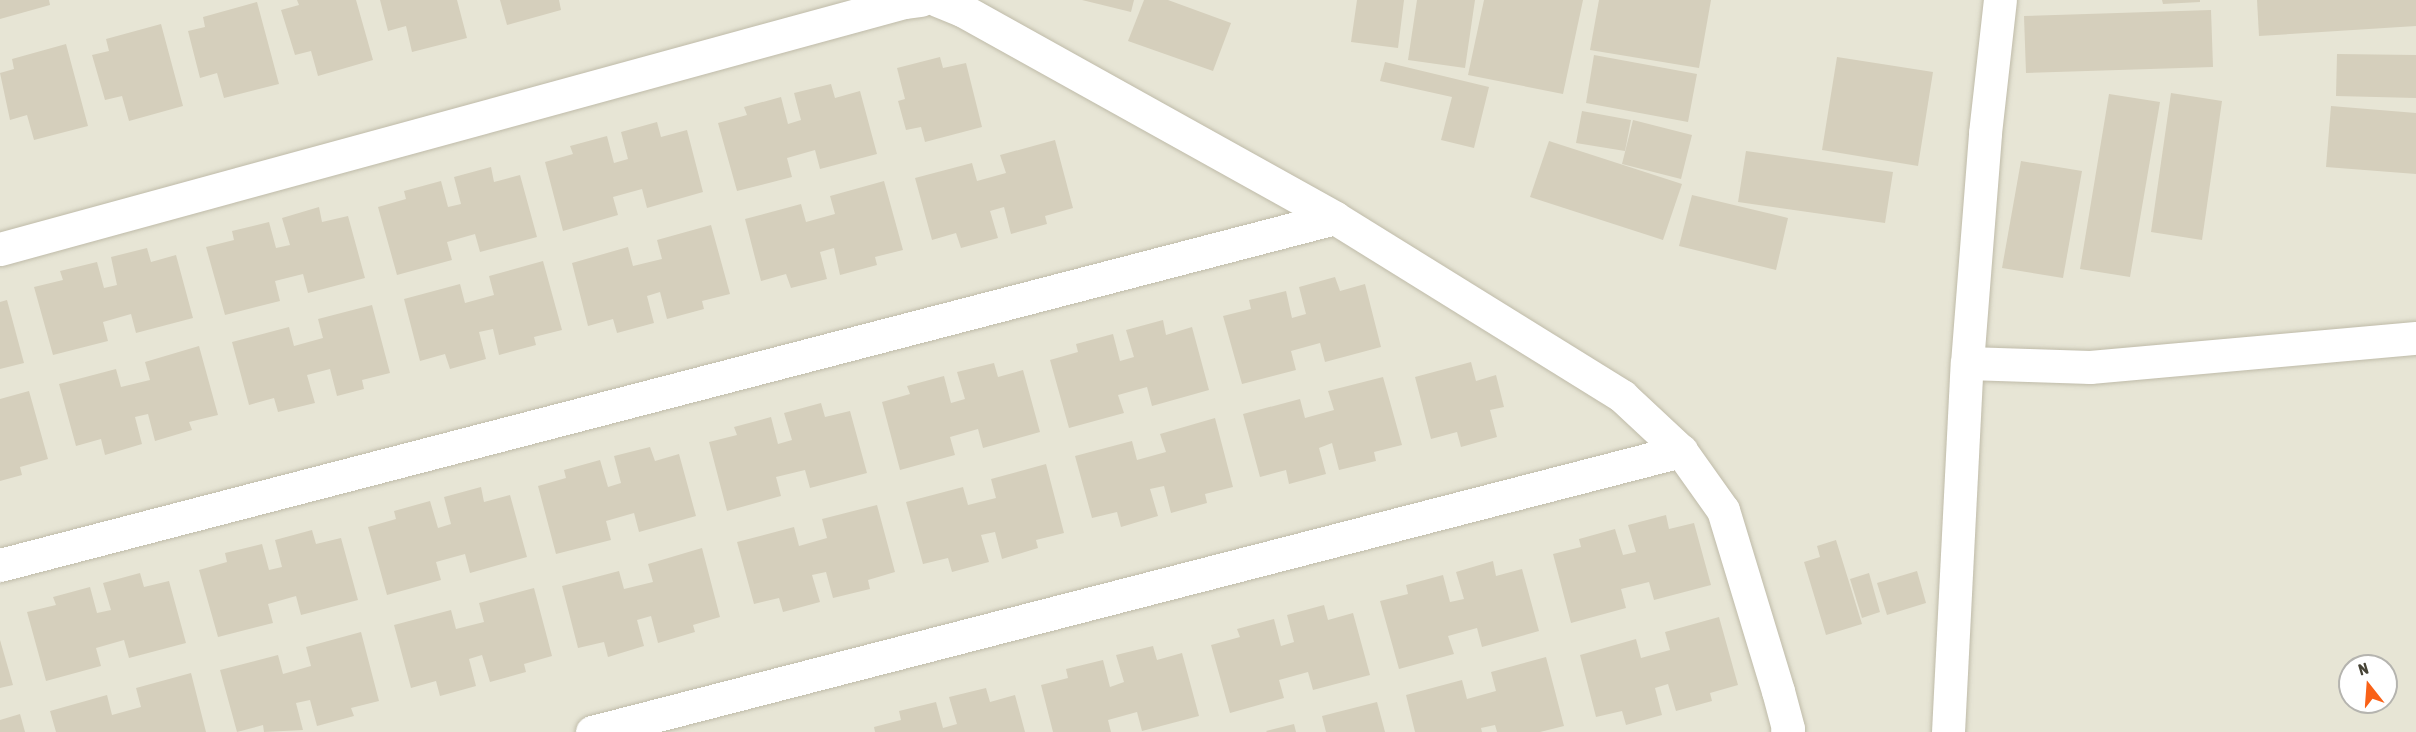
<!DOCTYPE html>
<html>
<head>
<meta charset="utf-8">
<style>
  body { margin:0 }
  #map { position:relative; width:2416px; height:732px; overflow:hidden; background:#f3f2e7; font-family:"Asap Condensed",sans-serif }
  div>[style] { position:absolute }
  .residential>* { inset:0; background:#e7e5d5 }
  .building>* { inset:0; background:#d5cfbc }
  .roads { filter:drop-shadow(0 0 2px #bfbba9) drop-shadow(0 0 2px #bfbba9) }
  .minor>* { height:33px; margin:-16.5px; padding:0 16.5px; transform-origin:16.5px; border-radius:16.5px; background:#fff }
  span { translate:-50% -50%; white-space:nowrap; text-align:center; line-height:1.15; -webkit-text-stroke:4.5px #fff; paint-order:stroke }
  .north { position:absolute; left:2338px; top:654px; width:60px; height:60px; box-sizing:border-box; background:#fff; border:2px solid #b5b4af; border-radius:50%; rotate:343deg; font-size:16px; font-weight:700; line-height:24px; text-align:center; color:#464336 }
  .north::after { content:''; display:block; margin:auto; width:21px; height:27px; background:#f96117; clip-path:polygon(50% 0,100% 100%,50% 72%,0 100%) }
</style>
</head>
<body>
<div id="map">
  <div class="residential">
    <div style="clip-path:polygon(evenodd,0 0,2416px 0,2416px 732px,0 732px,0 0,2350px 666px,2386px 666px,2386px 702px,2350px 702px,2350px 666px)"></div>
  </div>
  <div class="building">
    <div style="clip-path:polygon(0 0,49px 0,50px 5px,0 19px)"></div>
    <div style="clip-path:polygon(297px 0,356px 0,373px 60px,318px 76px,311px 51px,295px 55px,281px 10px,299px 5px)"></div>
    <div style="clip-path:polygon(380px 0,457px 0,467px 38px,412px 52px,406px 26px,388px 31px)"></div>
    <div style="clip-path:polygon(500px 0,559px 0,561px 10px,507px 25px)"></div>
    <div style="clip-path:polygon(1082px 0,1134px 0,1131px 12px)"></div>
    <div style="clip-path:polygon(1144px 0,1168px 0,1231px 23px,1213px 71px,1128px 41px)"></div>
    <div style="clip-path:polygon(1357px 0,1404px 0,1398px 48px,1351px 42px)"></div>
    <div style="clip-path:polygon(1417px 0,1475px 0,1465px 68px,1408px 60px)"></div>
    <div style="clip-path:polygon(1484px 0,1583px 0,1563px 94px,1468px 75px)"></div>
    <div style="clip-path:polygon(1599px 0,1711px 0,1699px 68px,1590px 50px)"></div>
    <div style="clip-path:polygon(2162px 0,2200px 0,2200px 2px,2163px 4px)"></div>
    <div style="clip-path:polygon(2257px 0,2416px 0,2416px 26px,2259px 36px)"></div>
    <div style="clip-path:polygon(257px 2px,279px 84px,224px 98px,217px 73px,200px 78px,188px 31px,205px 27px,203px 17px)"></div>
    <div style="clip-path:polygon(2211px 10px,2213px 67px,2026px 73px,2024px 16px)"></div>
    <div style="clip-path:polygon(161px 24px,183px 106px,129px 121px,122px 96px,105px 100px,92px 55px,109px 51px,106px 39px)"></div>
    <div style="clip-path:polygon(66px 44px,88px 126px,34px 140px,27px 115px,10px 120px,0 73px,14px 69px,12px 59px)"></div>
    <div style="clip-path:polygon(2337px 54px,2416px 55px,2416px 98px,2336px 96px)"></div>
    <div style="clip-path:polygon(1594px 55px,1697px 74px,1688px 122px,1586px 103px)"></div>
    <div style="clip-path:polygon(940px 57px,943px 68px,966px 63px,982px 127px,925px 142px,921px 127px,906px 130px,898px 101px,905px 99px,897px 68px)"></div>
    <div style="clip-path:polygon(1837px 57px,1933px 72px,1918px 166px,1822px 150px)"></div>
    <div style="clip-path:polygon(1385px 62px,1489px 87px,1474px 148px,1441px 140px,1452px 97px,1380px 81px)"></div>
    <div style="clip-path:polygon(831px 84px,835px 98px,860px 91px,877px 154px,820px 169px,815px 150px,787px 158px,792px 177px,737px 191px,718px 123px,747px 115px,744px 107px,781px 97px,788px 124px,801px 120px,794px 93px)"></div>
    <div style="clip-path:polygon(2171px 93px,2222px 101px,2202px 240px,2151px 232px)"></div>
    <div style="clip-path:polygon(2109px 94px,2160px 102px,2130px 277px,2080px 269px)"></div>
    <div style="clip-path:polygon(2331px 106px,2416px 113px,2416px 174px,2326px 167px)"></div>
    <div style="clip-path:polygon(1582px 111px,1631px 120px,1625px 151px,1576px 143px)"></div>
    <div style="clip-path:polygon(1633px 120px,1692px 135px,1681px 179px,1622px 164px)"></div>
    <div style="clip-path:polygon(657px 122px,661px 137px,687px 130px,703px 192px,647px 208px,642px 189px,613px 197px,618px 215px,563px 231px,545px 162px,573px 154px,570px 146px,607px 136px,614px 163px,628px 159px,621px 132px)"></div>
    <div style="clip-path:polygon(1055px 140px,1073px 208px,1045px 216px,1047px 224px,1011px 234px,1004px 207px,990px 211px,998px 238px,961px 248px,956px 233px,932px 240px,915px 178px,972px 163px,977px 181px,1006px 173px,1000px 155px)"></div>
    <div style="clip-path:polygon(1549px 141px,1682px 184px,1663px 240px,1530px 197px)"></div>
    <div style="clip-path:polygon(1746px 151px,1893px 172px,1885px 223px,1738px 202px)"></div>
    <div style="clip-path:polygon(2021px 161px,2082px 171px,2063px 278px,2002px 268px)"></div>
    <div style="clip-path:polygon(491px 167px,494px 182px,520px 175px,537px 237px,480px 252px,475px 234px,447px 242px,452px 260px,397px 275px,378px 207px,406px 199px,404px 191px,441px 181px,448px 207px,461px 204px,454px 177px)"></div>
    <div style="clip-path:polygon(884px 181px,903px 250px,875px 257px,877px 265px,840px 275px,834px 248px,820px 252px,827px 279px,791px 288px,786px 274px,761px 281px,745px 219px,801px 204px,806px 222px,835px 214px,830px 196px)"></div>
    <div style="clip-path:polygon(1692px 195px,1788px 218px,1776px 270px,1679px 246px)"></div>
    <div style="clip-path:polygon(319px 207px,322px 222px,348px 216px,365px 278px,308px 293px,303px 274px,275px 281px,280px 301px,225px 315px,206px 247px,234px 240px,232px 231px,269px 222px,276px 248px,290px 245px,282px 218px)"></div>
    <div style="clip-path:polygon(711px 225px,730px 294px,702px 301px,704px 309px,667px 319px,660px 292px,647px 296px,654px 323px,617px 333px,613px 319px,588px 326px,572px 263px,628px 247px,633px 266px,662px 259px,657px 240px)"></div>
    <div style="clip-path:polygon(147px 248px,151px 262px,176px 255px,193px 318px,136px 333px,131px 314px,103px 322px,108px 341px,53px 355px,34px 287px,63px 280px,60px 271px,97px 262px,104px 288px,117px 285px,111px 257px)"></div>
    <div style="clip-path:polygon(543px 261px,562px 330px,534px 337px,536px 345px,499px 355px,493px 329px,479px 332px,486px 359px,450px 369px,445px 354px,420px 361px,404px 299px,460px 284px,465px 303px,494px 295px,489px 276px)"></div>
    <div style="clip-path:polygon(1335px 277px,1340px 291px,1365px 284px,1381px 347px,1325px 362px,1320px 343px,1291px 351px,1296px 370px,1242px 384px,1223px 316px,1251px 309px,1249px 300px,1286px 291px,1292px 318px,1306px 314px,1299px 287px)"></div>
    <div style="clip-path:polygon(7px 300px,24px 363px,0 369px,0 302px)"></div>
    <div style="clip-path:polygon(372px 305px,390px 373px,362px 380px,364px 389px,337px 396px,330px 369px,307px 375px,315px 403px,278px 412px,274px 398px,249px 405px,232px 342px,289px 327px,294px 346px,323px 338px,318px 319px)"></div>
    <div style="clip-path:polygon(1163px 320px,1166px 335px,1192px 327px,1209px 390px,1152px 406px,1147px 387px,1118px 395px,1124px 413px,1069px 428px,1050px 360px,1078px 352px,1076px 344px,1113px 334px,1120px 361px,1134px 357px,1126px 330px)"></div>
    <div style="clip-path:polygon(199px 346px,218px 415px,189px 422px,192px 430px,155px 441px,148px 414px,135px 417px,142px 444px,105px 455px,101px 439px,76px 446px,59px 384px,116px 369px,121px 387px,150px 380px,145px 362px)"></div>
    <div style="clip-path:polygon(1471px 362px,1476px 381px,1496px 375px,1504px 407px,1490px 410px,1497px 437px,1461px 447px,1457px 432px,1431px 439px,1415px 377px)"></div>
    <div style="clip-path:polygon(994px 363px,998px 377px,1023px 370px,1040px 432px,983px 448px,978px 429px,950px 437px,955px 455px,900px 470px,882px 402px,910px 394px,907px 386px,944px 376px,951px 403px,965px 399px,957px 372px)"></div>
    <div style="clip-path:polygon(1383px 377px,1402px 445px,1374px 452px,1376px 461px,1339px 470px,1332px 443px,1319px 448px,1326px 474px,1289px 484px,1286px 470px,1260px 477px,1243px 414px,1300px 399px,1305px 418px,1334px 410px,1328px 391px)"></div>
    <div style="clip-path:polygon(29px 391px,48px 459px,20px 467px,22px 475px,0 481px,0 399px)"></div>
    <div style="clip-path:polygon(821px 403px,825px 417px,850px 411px,867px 473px,810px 488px,805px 470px,776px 477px,781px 496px,727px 511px,709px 442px,737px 435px,734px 427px,771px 417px,778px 444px,792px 440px,784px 413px)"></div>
    <div style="clip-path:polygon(1215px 418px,1233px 487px,1205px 494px,1207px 503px,1171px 513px,1164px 486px,1150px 489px,1158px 516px,1121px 527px,1117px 512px,1092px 518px,1075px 456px,1132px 441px,1137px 460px,1166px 452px,1160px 434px)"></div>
    <div style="clip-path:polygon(650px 447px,655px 461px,679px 454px,696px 516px,639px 532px,634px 513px,606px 521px,611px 540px,556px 554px,538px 486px,566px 478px,564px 470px,600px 460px,608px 487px,621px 483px,614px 456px)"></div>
    <div style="clip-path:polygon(1046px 464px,1064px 533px,1036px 540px,1038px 548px,1002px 559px,995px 532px,981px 535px,989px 562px,952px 572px,948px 558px,923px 564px,906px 502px,963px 487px,968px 505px,996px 498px,991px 479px)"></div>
    <div style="clip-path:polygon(481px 487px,484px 502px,510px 495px,527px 557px,470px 573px,465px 554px,436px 562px,441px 580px,387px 595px,368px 527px,396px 519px,394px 511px,430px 501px,438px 528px,451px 524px,444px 497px)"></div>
    <div style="clip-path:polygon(877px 505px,895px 572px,868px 580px,870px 589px,833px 598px,826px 572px,812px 575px,820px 602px,783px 612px,779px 598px,754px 604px,737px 542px,794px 527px,799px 546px,827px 538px,822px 519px)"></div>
    <div style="clip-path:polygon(1666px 515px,1669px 529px,1694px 523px,1711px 585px,1654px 600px,1649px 582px,1621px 589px,1626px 608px,1571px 623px,1553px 554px,1581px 547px,1579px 539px,1615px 529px,1623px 555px,1636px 552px,1628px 525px)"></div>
    <div style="clip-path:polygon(312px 530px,316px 544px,341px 538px,358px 600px,301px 615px,296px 596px,268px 604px,273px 623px,218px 637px,199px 570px,227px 562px,225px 553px,262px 544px,269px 570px,282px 567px,275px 540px)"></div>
    <div style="clip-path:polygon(1836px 540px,1862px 624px,1826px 635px,1804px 562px,1820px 557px,1817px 546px)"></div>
    <div style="clip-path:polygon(702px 548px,720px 617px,693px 625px,695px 632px,658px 643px,651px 616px,637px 620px,644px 646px,608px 657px,604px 642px,578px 648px,562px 586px,619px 571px,624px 589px,653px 582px,648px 564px)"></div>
    <div style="clip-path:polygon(1493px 561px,1496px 576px,1522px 569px,1539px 631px,1482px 647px,1477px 628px,1448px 636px,1454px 654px,1399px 669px,1380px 601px,1408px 594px,1406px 585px,1443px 575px,1450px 602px,1464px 599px,1456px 572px)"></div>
    <div style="clip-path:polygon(1917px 571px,1926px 603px,1887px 615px,1877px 583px)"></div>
    <div style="clip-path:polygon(140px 573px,144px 587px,169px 581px,186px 643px,129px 658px,124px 640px,96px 648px,101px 666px,46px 681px,27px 612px,56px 605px,53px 597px,90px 587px,97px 613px,111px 610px,103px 583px)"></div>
    <div style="clip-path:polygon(1869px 573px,1880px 612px,1862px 618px,1850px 579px)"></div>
    <div style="clip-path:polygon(534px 588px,552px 656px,524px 664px,526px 672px,490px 682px,482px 655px,469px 659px,476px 686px,440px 696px,436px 681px,411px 688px,394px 625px,451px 610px,456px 629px,484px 622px,479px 603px)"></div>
    <div style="clip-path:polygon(1324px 605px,1328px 620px,1353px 613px,1370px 675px,1313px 690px,1308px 672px,1279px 680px,1284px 698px,1230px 713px,1211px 645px,1240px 637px,1237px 629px,1274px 619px,1281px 646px,1294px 642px,1287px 615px)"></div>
    <div style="clip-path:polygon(1719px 617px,1738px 685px,1710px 693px,1712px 701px,1676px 711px,1668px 684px,1655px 688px,1662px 715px,1626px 725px,1622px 711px,1596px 717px,1580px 655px,1636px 639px,1641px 658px,1670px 650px,1665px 632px)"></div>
    <div style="clip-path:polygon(361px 632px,379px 701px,351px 708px,354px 716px,317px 726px,310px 700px,296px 703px,303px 730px,264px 732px,263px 725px,237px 732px,220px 670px,278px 655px,283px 674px,311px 666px,306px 647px)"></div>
    <div style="clip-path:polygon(0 640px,13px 685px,0 688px)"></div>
    <div style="clip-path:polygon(1153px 646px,1157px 660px,1182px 653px,1199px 716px,1142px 731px,1137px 712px,1108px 720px,1111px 732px,1053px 732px,1041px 685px,1068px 678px,1066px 669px,1103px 660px,1110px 687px,1124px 682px,1116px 655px)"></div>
    <div style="clip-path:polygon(1546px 657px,1564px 726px,1540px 732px,1497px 732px,1495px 725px,1481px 728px,1482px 732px,1415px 732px,1406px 695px,1462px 680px,1467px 699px,1496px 691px,1491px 672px)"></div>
    <div style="clip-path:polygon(191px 673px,206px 732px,56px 732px,50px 711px,107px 695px,112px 715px,141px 707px,136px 688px)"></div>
    <div style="clip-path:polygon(986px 688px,990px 702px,1015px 695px,1025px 732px,875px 732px,874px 727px,901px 720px,899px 711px,936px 702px,943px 728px,957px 724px,949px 697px)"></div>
    <div style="clip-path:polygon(1377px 702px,1385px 732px,1326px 732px,1322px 716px)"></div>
    <div style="clip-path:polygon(20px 714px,25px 732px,0 732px,0 720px)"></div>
    <div style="clip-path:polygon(1294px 724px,1296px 732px,1267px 732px,1266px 731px)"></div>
  </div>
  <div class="roads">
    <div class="minor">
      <div style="left:937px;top:0;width:27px;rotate:22deg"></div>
      <div style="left:962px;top:10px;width:427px;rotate:29.1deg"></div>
      <div style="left:1335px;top:218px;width:338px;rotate:31.8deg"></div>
      <div style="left:1622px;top:396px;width:81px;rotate:43deg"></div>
      <div style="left:1681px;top:451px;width:72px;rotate:54.6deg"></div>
      <div style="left:1723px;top:510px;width:189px;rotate:73.1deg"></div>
      <div style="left:1778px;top:691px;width:39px;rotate:75deg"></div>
      <div style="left:1788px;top:729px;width:3px;rotate:108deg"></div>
      <div style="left:0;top:249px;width:937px;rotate:-15.28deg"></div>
      <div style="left:904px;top:2px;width:17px;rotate:-7deg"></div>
      <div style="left:1967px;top:363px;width:123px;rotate:1.9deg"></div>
      <div style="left:2090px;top:367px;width:327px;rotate:-5.1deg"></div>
      <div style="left:0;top:565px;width:1379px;rotate:-14.57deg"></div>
      <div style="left:592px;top:732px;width:1125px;rotate:-14.47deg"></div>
      <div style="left:1948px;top:732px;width:369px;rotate:-87.1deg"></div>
      <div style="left:1967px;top:363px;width:231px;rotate:-85.5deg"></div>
      <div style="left:1985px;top:133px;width:134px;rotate:-83.6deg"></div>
    </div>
  </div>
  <div class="north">N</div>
</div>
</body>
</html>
